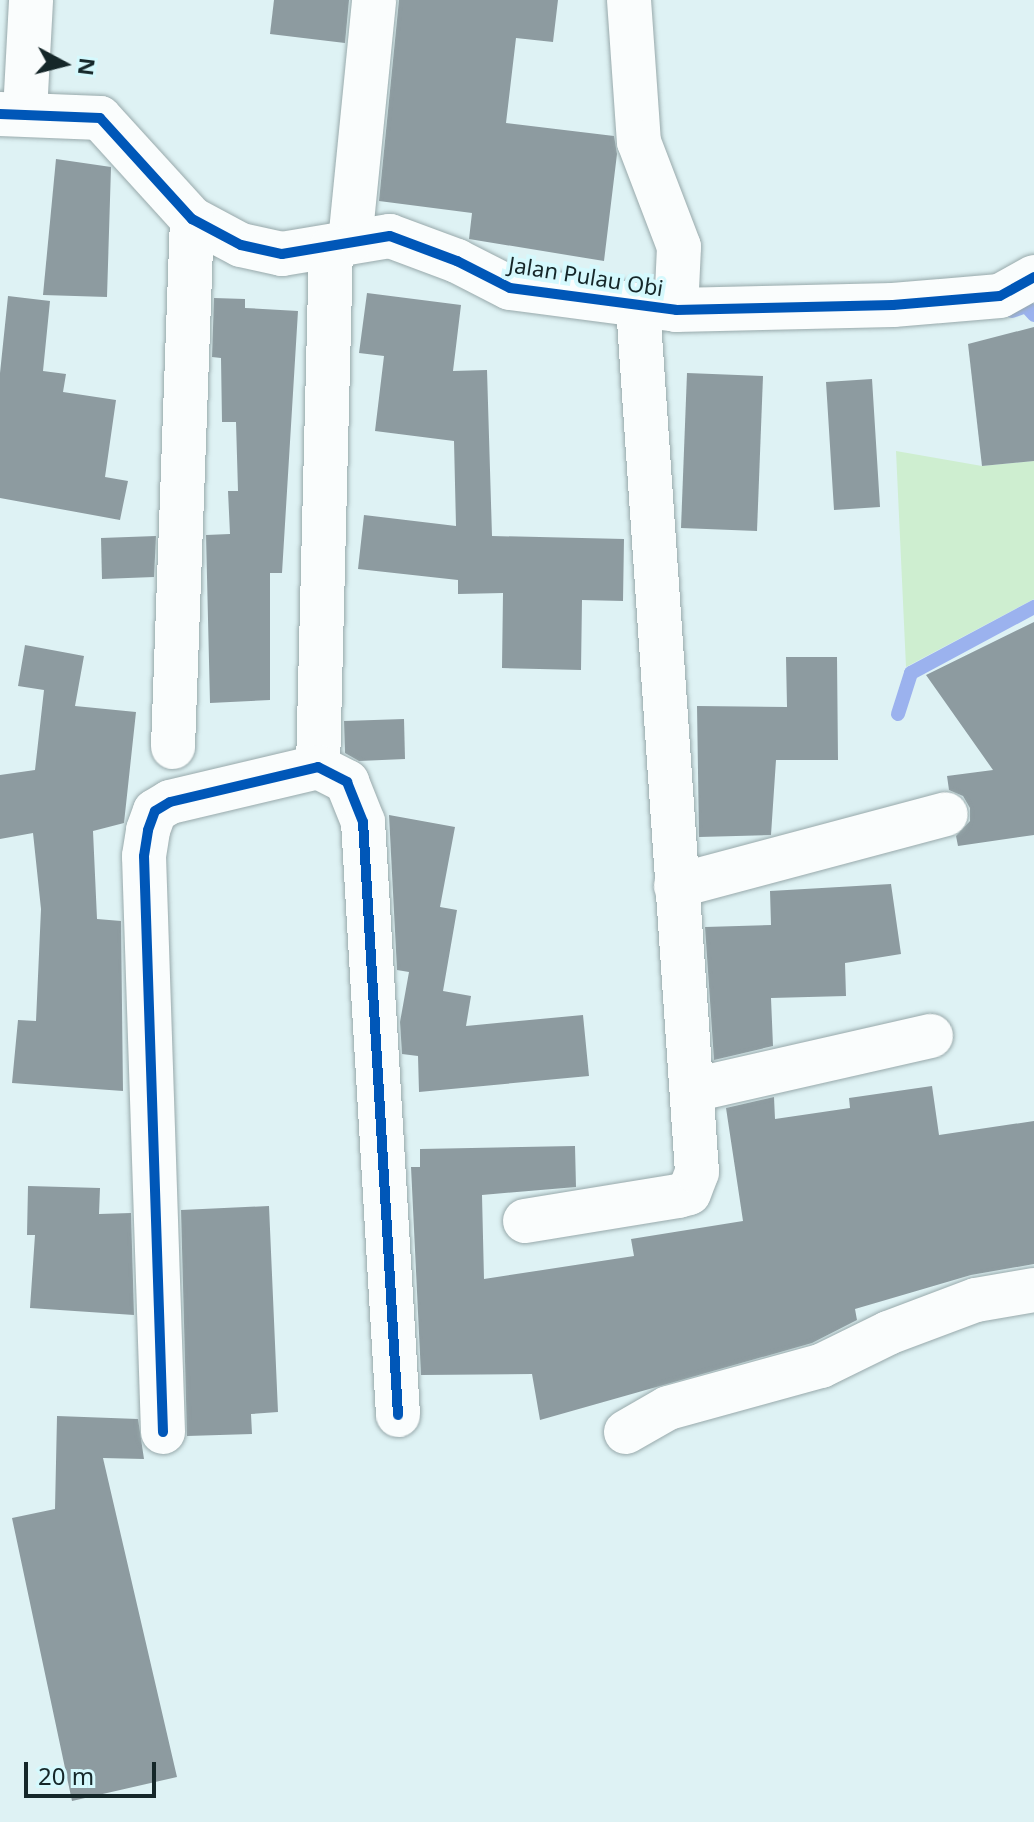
<!DOCTYPE html>
<html>
<head>
<meta charset="utf-8">
<style>
  body { margin:0 }
  #map { position:relative; width:1034px; height:1822px; overflow:hidden; background:#def2f4; font-family:"Noto Sans",sans-serif }
  div>[style] { position:absolute }
  .green>* { inset:0; background:#ceeed0 }
  .stream>* { height:14px; margin:-7px; padding:0 7px; transform-origin:7px; border-radius:7px; background:#9bb2ee }
  .building>* { inset:0; background:#8d9ba0 }
  .roads { filter:drop-shadow(0 0 2px #98a9ab) drop-shadow(0 0 2px #98a9ab) }
  .minor>* { height:44px; margin:-22px; padding:0 22px; transform-origin:22px; border-radius:22px; background:#fafdfd }
  .cycleway>* { height:10px; margin:-5px; padding:0 5px; transform-origin:5px; border-radius:5px; background:#0057b8 }
  span { translate:-50% -50%; white-space:nowrap; text-align:center; line-height:1.15; -webkit-text-stroke:8px #d5f9fd; paint-order:stroke }
  .street-label { font-size:22px; color:#152729 }
  .north { position:absolute; left:24px; top:24px; width:80px; height:80px; -webkit-text-stroke:6px #d5f9fd; paint-order:stroke; rotate:97deg; font-size:22px; font-weight:700; line-height:32px; text-align:center; color:#152729 }
  .north::after { content:''; display:block; margin:auto; width:28px; height:36px; background:#152729; clip-path:polygon(50% 0,100% 100%,50% 72%,0 100%) }
  .scale { position:absolute; left:24px; top:1762px; width:132px; height:36px; box-sizing:border-box; border:4px solid #152729; border-top:0; padding-left:10px; font-size:24px; line-height:28px; white-space:nowrap; color:#152729; -webkit-text-stroke:6px #d5f9fd; paint-order:stroke }
</style>
</head>
<body>
<div id="map">
  <div class="green">
    <div style="clip-path:polygon(896px 451px,982px 466px,1034px 461px,1034px 599px,906px 667px)"></div>
  </div>
  <div class="stream">
    <div style="left:1012px;top:311px;width:15px;rotate:-20deg"></div>
    <div style="left:1026px;top:306px;width:12px;rotate:48deg"></div>
    <div style="left:898px;top:714px;width:43px;rotate:-72.4deg"></div>
    <div style="left:911px;top:673px;width:140px;rotate:-28.2deg"></div>
  </div>
  <div class="building">
    <div style="clip-path:polygon(274px 0,349px 0,345px 43px,270px 34px)"></div>
    <div style="clip-path:polygon(399px 0,558px 0,553px 42px,516px 38px,506px 123px,614px 136px,617px 154px,604px 261px,469px 239px,472px 213px,379px 201px)"></div>
    <div style="clip-path:polygon(56px 159px,111px 167px,107px 297px,43px 295px)"></div>
    <div style="clip-path:polygon(367px 293px,461px 305px,453px 371px,487px 370px,492px 536px,624px 539px,623px 601px,582px 600px,581px 670px,502px 668px,503px 593px,458px 594px,458px 580px,358px 569px,364px 515px,456px 526px,454px 441px,375px 431px,384px 356px,359px 353px)"></div>
    <div style="clip-path:polygon(8px 296px,50px 301px,43px 371px,66px 374px,63px 392px,116px 400px,105px 477px,128px 481px,120px 520px,0 498px,0 373px)"></div>
    <div style="clip-path:polygon(214px 298px,245px 299px,245px 308px,298px 311px,282px 573px,270px 573px,270px 700px,210px 703px,206px 535px,230px 534px,228px 491px,238px 491px,236px 422px,222px 422px,221px 358px,212px 357px)"></div>
    <div style="clip-path:polygon(1034px 327px,1034px 461px,982px 466px,968px 344px)"></div>
    <div style="clip-path:polygon(687px 373px,763px 376px,757px 531px,681px 528px)"></div>
    <div style="clip-path:polygon(872px 379px,880px 507px,834px 510px,826px 382px)"></div>
    <div style="clip-path:polygon(156px 536px,154px 577px,102px 579px,101px 538px)"></div>
    <div style="clip-path:polygon(1034px 622px,1034px 835px,958px 846px,956px 836px,970px 821px,970px 808px,963px 796px,949px 790px,947px 776px,993px 770px,926px 675px)"></div>
    <div style="clip-path:polygon(25px 645px,84px 656px,75px 706px,136px 712px,124px 823px,93px 831px,97px 919px,121px 921px,123px 1091px,12px 1083px,18px 1020px,36px 1021px,41px 909px,33px 833px,0 839px,0 775px,35px 770px,44px 690px,18px 686px)"></div>
    <div style="clip-path:polygon(786px 657px,837px 657px,838px 760px,776px 760px,771px 835px,699px 837px,697px 706px,787px 707px)"></div>
    <div style="clip-path:polygon(404px 719px,405px 759px,359px 761px,345px 753px,344px 721px)"></div>
    <div style="clip-path:polygon(389px 815px,455px 827px,440px 907px,457px 910px,443px 991px,471px 996px,466px 1026px,583px 1015px,589px 1076px,419px 1092px,418px 1056px,402px 1054px,400px 1022px,409px 972px,397px 970px)"></div>
    <div style="clip-path:polygon(891px 884px,901px 954px,845px 963px,846px 996px,771px 998px,773px 1046px,714px 1060px,705px 927px,771px 925px,770px 891px)"></div>
    <div style="clip-path:polygon(932px 1086px,939px 1135px,1034px 1121px,1034px 1264px,971px 1275px,855px 1309px,857px 1320px,812px 1343px,540px 1420px,532px 1374px,421px 1375px,411px 1167px,420px 1167px,420px 1149px,575px 1146px,576px 1187px,482px 1195px,484px 1279px,634px 1256px,631px 1239px,743px 1221px,726px 1108px,774px 1097px,775px 1119px,850px 1108px,849px 1098px)"></div>
    <div style="clip-path:polygon(28px 1186px,100px 1188px,99px 1214px,131px 1213px,134px 1315px,30px 1308px,35px 1235px,27px 1235px)"></div>
    <div style="clip-path:polygon(269px 1206px,278px 1412px,251px 1414px,252px 1434px,187px 1436px,181px 1210px)"></div>
    <div style="clip-path:polygon(57px 1416px,138px 1419px,144px 1459px,103px 1458px,177px 1777px,72px 1801px,12px 1518px,55px 1509px)"></div>
  </div>
  <div class="roads">
    <div class="minor">
      <div style="left:629px;top:0;width:142px;rotate:86deg"></div>
      <div style="left:639px;top:142px;width:112px;rotate:69.1deg"></div>
      <div style="left:679px;top:247px;width:63px;rotate:92.7deg"></div>
      <div style="left:25px;top:112px;width:112px;rotate:-86.9deg"></div>
      <div style="left:0;top:114px;width:100px;rotate:2.3deg"></div>
      <div style="left:100px;top:118px;width:137px;rotate:47.7deg"></div>
      <div style="left:192px;top:219px;width:55px;rotate:28deg"></div>
      <div style="left:241px;top:245px;width:42px;rotate:12.4deg"></div>
      <div style="left:282px;top:254px;width:109px;rotate:-9.5deg"></div>
      <div style="left:390px;top:236px;width:72px;rotate:20.5deg"></div>
      <div style="left:457px;top:261px;width:59px;rotate:27deg"></div>
      <div style="left:510px;top:288px;width:167px;rotate:7.5deg"></div>
      <div style="left:676px;top:310px;width:217px;rotate:-1.3deg"></div>
      <div style="left:893px;top:305px;width:107px;rotate:-4.8deg"></div>
      <div style="left:1000px;top:296px;width:39px;rotate:-29deg"></div>
      <div style="left:350px;top:242px;width:243px;rotate:-84.3deg"></div>
      <div style="left:173px;top:747px;width:528px;rotate:-87.94deg"></div>
      <div style="left:318px;top:767px;width:519px;rotate:-88.57deg"></div>
      <div style="left:676px;top:886px;width:279px;rotate:-14.9deg"></div>
      <div style="left:693px;top:1090px;width:244px;rotate:-12.8deg"></div>
      <div style="left:525px;top:1221px;width:155px;rotate:-9.3deg"></div>
      <div style="left:678px;top:1196px;width:11px;rotate:-15deg"></div>
      <div style="left:689px;top:1193px;width:22px;rotate:-69deg"></div>
      <div style="left:697px;top:1172px;width:867px;rotate:-93.9deg"></div>
      <div style="left:163px;top:1432px;width:576px;rotate:-91.89deg"></div>
      <div style="left:144px;top:856px;width:26px;rotate:-81deg"></div>
      <div style="left:148px;top:830px;width:20px;rotate:-70deg"></div>
      <div style="left:155px;top:811px;width:17px;rotate:-31deg"></div>
      <div style="left:170px;top:802px;width:152px;rotate:-13.3deg"></div>
      <div style="left:318px;top:767px;width:33px;rotate:27deg"></div>
      <div style="left:347px;top:782px;width:43px;rotate:68.2deg"></div>
      <div style="left:363px;top:822px;width:594px;rotate:86.62deg"></div>
      <div style="left:626px;top:1432px;width:48px;rotate:-29.7deg"></div>
      <div style="left:668px;top:1408px;width:159px;rotate:-15.4deg"></div>
      <div style="left:821px;top:1366px;width:75px;rotate:-26.2deg"></div>
      <div style="left:888px;top:1333px;width:94px;rotate:-20.6deg"></div>
      <div style="left:976px;top:1300px;width:59px;rotate:-9.8deg"></div>
    </div>
  </div>
  <div class="cycleway">
    <div style="left:0;top:114px;width:100px;rotate:2.3deg"></div>
    <div style="left:100px;top:118px;width:137px;rotate:47.7deg"></div>
    <div style="left:192px;top:219px;width:55px;rotate:28deg"></div>
    <div style="left:241px;top:245px;width:42px;rotate:12.4deg"></div>
    <div style="left:282px;top:254px;width:109px;rotate:-9.5deg"></div>
    <div style="left:390px;top:236px;width:72px;rotate:20.5deg"></div>
    <div style="left:457px;top:261px;width:59px;rotate:27deg"></div>
    <div style="left:510px;top:288px;width:167px;rotate:7.5deg"></div>
    <div style="left:676px;top:310px;width:217px;rotate:-1.3deg"></div>
    <div style="left:893px;top:305px;width:107px;rotate:-4.8deg"></div>
    <div style="left:1000px;top:296px;width:39px;rotate:-29deg"></div>
    <div style="left:163px;top:1432px;width:576px;rotate:-91.89deg"></div>
    <div style="left:144px;top:856px;width:26px;rotate:-81deg"></div>
    <div style="left:148px;top:830px;width:20px;rotate:-70deg"></div>
    <div style="left:155px;top:811px;width:17px;rotate:-31deg"></div>
    <div style="left:170px;top:802px;width:152px;rotate:-13.3deg"></div>
    <div style="left:318px;top:767px;width:33px;rotate:27deg"></div>
    <div style="left:347px;top:782px;width:43px;rotate:68.2deg"></div>
    <div style="left:363px;top:822px;width:594px;rotate:86.62deg"></div>
  </div>
  <div class="street-label">
    <span style="left:586px;top:276px;rotate:9deg">Jalan Pulau Obi</span>
  </div>
  <div class="north">N</div>
  <div class="scale">20 m</div>
</div>
</body>
</html>
